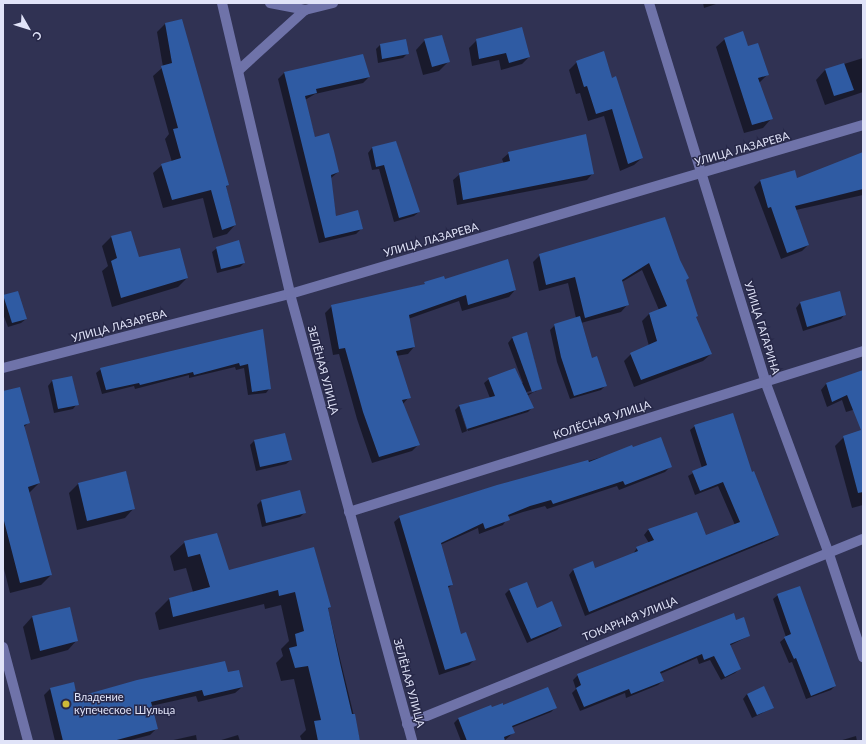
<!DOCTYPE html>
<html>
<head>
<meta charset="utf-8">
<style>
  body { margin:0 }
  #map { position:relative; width:866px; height:744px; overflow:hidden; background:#303253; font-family:Lato,sans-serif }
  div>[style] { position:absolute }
  .shadow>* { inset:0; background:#0007 }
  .building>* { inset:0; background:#2f5ba3 }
  .minor>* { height:10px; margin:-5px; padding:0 5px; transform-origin:5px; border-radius:5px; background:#6f73a9 }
  .dots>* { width:11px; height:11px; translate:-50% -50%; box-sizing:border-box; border:2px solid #272848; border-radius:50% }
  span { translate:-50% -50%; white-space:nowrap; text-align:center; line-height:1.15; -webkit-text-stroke:3px #272848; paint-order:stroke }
  .street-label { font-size:11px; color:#e0e3f8 }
  .poi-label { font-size:11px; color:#e0e3f8 }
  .left { translate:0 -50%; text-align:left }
  .frame { position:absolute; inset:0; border:4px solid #e0e3f8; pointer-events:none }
  .north { position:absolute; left:8px; top:8px; width:40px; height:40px; -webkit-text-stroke:3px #272848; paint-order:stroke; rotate:129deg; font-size:11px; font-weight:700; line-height:16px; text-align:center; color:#e0e3f8 }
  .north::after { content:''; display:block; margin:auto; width:14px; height:18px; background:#e0e3f8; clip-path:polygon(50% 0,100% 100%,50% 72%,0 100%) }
</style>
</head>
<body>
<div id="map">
  <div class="shadow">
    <div style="clip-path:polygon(703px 3px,719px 3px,704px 8px)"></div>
    <div style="clip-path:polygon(165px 24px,228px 185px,226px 187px,235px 225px,227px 234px,213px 238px,203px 198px,163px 208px,153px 173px,162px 165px,172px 162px,165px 139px,169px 134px,153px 76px,163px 67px,157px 32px)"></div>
    <div style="clip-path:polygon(725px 39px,747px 47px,768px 74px,759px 83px,771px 119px,763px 128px,744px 133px,716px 47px)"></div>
    <div style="clip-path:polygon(425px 40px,448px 62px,439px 71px,423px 75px,416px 50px)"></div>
    <div style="clip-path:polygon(477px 40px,529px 57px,522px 64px,501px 70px,499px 60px,472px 66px,469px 48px)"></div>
    <div style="clip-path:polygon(380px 45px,408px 53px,403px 58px,378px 63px,376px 49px)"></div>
    <div style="clip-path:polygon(362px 55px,369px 77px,363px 83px,315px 94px,305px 100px,315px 138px,338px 172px,330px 179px,336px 217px,362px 228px,356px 234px,319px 243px,278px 79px,284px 73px)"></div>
    <div style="clip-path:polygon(863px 58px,863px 92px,825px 105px,816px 80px,825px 70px)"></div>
    <div style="clip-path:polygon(577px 62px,611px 79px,642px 158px,634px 165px,620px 171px,604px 116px,588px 121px,580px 93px,576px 94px,569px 70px)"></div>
    <div style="clip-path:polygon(396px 142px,419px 212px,414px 216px,394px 222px,379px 169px,372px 170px,368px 153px,372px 148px)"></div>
    <div style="clip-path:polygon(509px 153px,593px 173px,587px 180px,457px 205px,453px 180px,460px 174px,504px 164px,502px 159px)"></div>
    <div style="clip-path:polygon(863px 153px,863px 195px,796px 210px,808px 245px,802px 251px,781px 259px,754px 187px,760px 181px,794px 172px,797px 179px)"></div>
    <div style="clip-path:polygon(665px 218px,695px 318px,711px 354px,703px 361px,634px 387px,624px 361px,631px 354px,649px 346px,642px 321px,649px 314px,659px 310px,642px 270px,622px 282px,628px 304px,621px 312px,581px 323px,591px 359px,606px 385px,601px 390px,570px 399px,557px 362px,550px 330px,555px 325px,576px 318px,568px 283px,539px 291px,533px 262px,540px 255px)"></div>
    <div style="clip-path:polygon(111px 237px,139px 258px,187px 278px,178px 287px,112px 307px,102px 271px,108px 266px,102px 246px)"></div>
    <div style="clip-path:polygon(217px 248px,244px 263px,240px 267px,217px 273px,212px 252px)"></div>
    <div style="clip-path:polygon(444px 280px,515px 290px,509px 297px,462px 311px,459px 301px,408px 319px,414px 347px,408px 354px,396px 356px,409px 397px,403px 404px,418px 445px,412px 451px,372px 463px,357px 419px,339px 354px,333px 355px,325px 313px,332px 306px)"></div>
    <div style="clip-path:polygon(17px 292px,26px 319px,21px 323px,8px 327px,3px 314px,3px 296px)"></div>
    <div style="clip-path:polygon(839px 292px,845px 314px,841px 319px,803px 331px,796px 308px,800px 303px)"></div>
    <div style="clip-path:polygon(262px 330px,270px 388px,266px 393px,248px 395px,244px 368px,236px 370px,235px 367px,189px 378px,189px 375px,135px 389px,134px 386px,102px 394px,96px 373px,101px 369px)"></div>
    <div style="clip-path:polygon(evenodd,527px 334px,541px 388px,527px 396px,532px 408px,528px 412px,468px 431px,459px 407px,467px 431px,462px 433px,455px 410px,459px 406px,490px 398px,484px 383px,489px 379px,523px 383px,508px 343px,512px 338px,527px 334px,537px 389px,537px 391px,527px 394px,527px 392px,537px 389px)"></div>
    <div style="clip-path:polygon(863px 371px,863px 407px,846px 412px,842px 400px,827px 407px,821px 390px,826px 384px)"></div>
    <div style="clip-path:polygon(72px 377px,77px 404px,73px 409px,54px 413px,48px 386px,52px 381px)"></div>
    <div style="clip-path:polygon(3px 392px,29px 422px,23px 428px,39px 483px,29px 493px,51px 575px,41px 585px,10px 593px,3px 565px)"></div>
    <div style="clip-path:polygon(695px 426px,752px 473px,778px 535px,773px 539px,585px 616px,569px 575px,573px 570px,592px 563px,595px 569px,633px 554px,637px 548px,649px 543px,644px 535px,648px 530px,696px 513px,706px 537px,735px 525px,718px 486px,695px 495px,688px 476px,702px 468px,690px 430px)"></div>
    <div style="clip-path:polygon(863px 430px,863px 505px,852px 508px,835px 446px,844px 437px)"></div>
    <div style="clip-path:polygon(254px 441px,291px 460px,286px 464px,256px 471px,250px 445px)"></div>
    <div style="clip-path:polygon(632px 448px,671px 466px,665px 472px,619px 490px,617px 486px,547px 509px,545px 506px,523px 512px,508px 517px,503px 525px,479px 534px,478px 528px,440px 545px,452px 585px,448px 588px,460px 635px,475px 659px,469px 665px,439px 675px,394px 522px,400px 517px)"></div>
    <div style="clip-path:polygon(126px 472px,134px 508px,125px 518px,77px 530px,69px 493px,78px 484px)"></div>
    <div style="clip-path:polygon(261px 501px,304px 513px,300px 517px,262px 527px,257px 505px)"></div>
    <div style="clip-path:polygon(185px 542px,228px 571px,313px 548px,330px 607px,328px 609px,360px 741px,302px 741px,300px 736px,306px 730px,294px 679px,281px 681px,276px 663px,283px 656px,281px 649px,289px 641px,281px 605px,265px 609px,264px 604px,159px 630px,155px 613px,169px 599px,193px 592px,186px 568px,174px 571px,170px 556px)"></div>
    <div style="clip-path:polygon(510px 589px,537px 609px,561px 626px,557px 630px,527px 643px,505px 594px)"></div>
    <div style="clip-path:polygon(778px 595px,835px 686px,831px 690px,806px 699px,792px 662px,789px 663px,780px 642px,786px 637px,773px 599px)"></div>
    <div style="clip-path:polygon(69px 608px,77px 640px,68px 650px,31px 660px,23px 627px,32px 617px)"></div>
    <div style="clip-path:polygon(735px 621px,749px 636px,729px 646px,740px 668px,735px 673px,721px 680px,710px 660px,699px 664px,697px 658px,660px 674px,663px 681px,658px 685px,626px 698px,625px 693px,580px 711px,572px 693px,576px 689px,573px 680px,578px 675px)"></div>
    <div style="clip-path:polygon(228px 673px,242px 687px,235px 693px,198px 702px,196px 696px,151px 706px,157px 728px,150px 735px,127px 741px,55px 741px,44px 695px,50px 689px,77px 698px)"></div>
    <div style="clip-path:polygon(747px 694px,773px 708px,752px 718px,743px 699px)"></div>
    <div style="clip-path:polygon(491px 706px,492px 708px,556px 707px,551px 712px,511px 728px,513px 733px,504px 741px,461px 741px,454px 723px,458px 719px)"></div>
    <div style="clip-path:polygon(196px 735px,197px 741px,169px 741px)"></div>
    <div style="clip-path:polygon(238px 735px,240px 741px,218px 741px)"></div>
    <div style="clip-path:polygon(856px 736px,857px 741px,839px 741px)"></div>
  </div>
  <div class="building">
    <div style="clip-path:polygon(182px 19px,229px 185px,226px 186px,236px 225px,222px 230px,211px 190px,172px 200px,161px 164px,181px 158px,173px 129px,178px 128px,161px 66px,172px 63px,165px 23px)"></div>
    <div style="clip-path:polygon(522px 27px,530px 57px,509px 63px,506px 53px,479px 59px,476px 39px)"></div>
    <div style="clip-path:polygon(743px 31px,748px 46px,758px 43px,769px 75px,758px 78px,773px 119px,752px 125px,724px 38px)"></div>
    <div style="clip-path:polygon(442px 35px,450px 62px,432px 67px,424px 39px)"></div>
    <div style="clip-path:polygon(406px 39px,409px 54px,382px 59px,380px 44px)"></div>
    <div style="clip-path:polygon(604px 51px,612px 78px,616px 76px,643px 158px,628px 164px,612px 109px,596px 114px,587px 86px,584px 87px,576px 61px)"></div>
    <div style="clip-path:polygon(363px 54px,370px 77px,316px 89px,317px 93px,305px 96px,315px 137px,329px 133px,334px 151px,339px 172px,331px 175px,336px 216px,358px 210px,363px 229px,325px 238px,284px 72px)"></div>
    <div style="clip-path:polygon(844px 63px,854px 90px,834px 96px,825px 69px)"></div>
    <div style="clip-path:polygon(586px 134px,594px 174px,463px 200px,459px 173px,510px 161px,508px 152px)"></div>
    <div style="clip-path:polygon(396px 141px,420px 212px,399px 218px,384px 165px,376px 167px,372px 147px)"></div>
    <div style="clip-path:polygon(863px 152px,863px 189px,795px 206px,809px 245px,787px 253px,771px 207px,768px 208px,760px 180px,795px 170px,797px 178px)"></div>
    <div style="clip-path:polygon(665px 217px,680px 260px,689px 278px,686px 280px,698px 316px,696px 317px,712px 354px,641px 380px,630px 353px,657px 341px,649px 313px,667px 306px,649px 263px,622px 280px,629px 305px,585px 318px,575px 277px,546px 285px,539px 254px)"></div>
    <div style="clip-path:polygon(131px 231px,139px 257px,180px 248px,188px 278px,121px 298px,111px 261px,117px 258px,111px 236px)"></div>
    <div style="clip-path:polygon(239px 240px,245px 263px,221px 269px,216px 247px)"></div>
    <div style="clip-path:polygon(508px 259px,516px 290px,468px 305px,466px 295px,409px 315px,415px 347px,396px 351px,411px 398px,402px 400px,420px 445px,379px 457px,363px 412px,345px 348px,339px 349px,331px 305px,425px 284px,424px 282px,444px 276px,445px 279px)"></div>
    <div style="clip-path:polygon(18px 291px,27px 319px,12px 323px,3px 295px)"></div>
    <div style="clip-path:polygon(840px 291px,846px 315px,807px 327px,800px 302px)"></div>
    <div style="clip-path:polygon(580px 316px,592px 358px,597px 356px,607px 386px,574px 396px,561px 357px,554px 324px)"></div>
    <div style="clip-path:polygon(263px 329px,271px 389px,252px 392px,248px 364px,240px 366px,239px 363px,194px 375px,193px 372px,140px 385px,139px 383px,106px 390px,100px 368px)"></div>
    <div style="clip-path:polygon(527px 332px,542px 389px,532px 392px,512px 337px)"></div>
    <div style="clip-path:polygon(515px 368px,534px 408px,467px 429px,459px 405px,495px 396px,488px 378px)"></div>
    <div style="clip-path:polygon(863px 370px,863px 492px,858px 493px,843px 436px,861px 430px,847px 395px,832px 402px,826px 383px)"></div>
    <div style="clip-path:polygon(72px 376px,79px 405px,58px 409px,52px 380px)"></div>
    <div style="clip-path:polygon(20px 387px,30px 423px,24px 425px,40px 483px,28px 487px,52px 575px,20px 583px,3px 517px,3px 391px)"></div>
    <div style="clip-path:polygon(733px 413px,752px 472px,754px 471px,779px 535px,589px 612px,573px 569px,593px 561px,595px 568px,638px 551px,636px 547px,654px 540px,648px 529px,697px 512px,706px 535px,740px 522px,723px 482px,700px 491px,692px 471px,707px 465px,694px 425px)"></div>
    <div style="clip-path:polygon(285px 433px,292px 460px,260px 467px,254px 440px)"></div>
    <div style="clip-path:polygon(661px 437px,672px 467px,625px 485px,623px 481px,553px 504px,551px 500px,530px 506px,508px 515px,510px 520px,485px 529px,483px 523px,441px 543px,453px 585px,448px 586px,461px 634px,466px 632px,476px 660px,445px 670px,399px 516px,497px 485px,588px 460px,589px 462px,632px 445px,633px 447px)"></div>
    <div style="clip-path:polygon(126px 471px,135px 509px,87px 521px,78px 483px)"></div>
    <div style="clip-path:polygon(300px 490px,306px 513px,266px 523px,261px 500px)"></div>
    <div style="clip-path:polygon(217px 533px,229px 570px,314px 547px,331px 607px,328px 608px,340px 663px,352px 714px,355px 714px,360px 741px,318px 741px,314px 721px,321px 720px,308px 666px,295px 668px,289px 648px,297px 646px,295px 634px,304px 631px,295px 592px,279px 596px,278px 590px,173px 617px,169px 598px,210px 587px,200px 554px,188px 557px,184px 541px)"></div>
    <div style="clip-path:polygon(527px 582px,537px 608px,552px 601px,562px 626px,531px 639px,509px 589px)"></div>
    <div style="clip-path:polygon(800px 586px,836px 686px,811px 696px,796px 658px,794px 659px,784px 637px,791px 634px,777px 594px)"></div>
    <div style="clip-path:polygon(70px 607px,78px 641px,40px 651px,32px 616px)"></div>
    <div style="clip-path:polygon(734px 613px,736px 620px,744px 617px,750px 636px,730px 644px,741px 669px,725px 677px,714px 656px,704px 660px,702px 654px,660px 672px,664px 681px,631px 694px,629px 689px,584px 707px,576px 688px,581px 685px,577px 674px)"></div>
    <div style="clip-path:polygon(225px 661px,228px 672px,239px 670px,243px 687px,204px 696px,202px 690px,151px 702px,158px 729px,113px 741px,63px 741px,50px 688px,74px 682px,77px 697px,137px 680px)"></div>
    <div style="clip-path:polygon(764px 686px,774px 708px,757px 715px,747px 694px)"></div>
    <div style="clip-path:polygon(548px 687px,557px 708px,512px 726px,515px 733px,504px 737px,505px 741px,467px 741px,458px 718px,491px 705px,492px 707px,503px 703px,503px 705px)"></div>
  </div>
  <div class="minor">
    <div style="left:222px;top:3px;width:299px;rotate:76.8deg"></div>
    <div style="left:290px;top:294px;width:463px;rotate:74.7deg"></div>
    <div style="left:270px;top:3px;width:36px;rotate:11deg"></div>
    <div style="left:649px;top:3px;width:395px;rotate:72.9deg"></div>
    <div style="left:765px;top:381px;width:181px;rotate:69.7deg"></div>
    <div style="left:828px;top:551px;width:112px;rotate:71.7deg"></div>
    <div style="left:239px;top:70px;width:89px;rotate:-42.3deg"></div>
    <div style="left:305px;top:10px;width:29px;rotate:-14deg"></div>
    <div style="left:3px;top:368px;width:296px;rotate:-14.5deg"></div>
    <div style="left:290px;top:294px;width:597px;rotate:-16.43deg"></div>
    <div style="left:349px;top:512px;width:539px;rotate:-17.39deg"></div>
    <div style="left:3px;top:647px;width:97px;rotate:75.1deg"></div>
    <div style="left:407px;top:724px;width:492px;rotate:-22.1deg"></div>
  </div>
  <div class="dots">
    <div style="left:66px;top:704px;background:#cdb938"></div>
  </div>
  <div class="street-label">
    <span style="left:742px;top:149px;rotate:-16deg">УЛИЦА ЛАЗАРЕВА</span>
    <span style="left:431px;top:240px;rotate:-16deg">УЛИЦА ЛАЗАРЕВА</span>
    <span style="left:119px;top:326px;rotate:-15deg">УЛИЦА ЛАЗАРЕВА</span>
    <span style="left:762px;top:328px;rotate:73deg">УЛИЦА ГАГАРИНА</span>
    <span style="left:323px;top:370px;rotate:75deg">ЗЕЛЁНАЯ УЛИЦА</span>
    <span style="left:602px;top:420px;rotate:-18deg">КОЛЁСНАЯ УЛИЦА</span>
    <span style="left:630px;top:619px;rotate:-22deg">ТОКАРНАЯ УЛИЦА</span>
    <span style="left:409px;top:683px;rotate:75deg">ЗЕЛЁНАЯ УЛИЦА</span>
  </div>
  <div class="poi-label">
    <span class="left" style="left:74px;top:704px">Владение<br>купеческое Шульца</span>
  </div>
  <div class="frame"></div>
  <div class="north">С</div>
</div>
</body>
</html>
